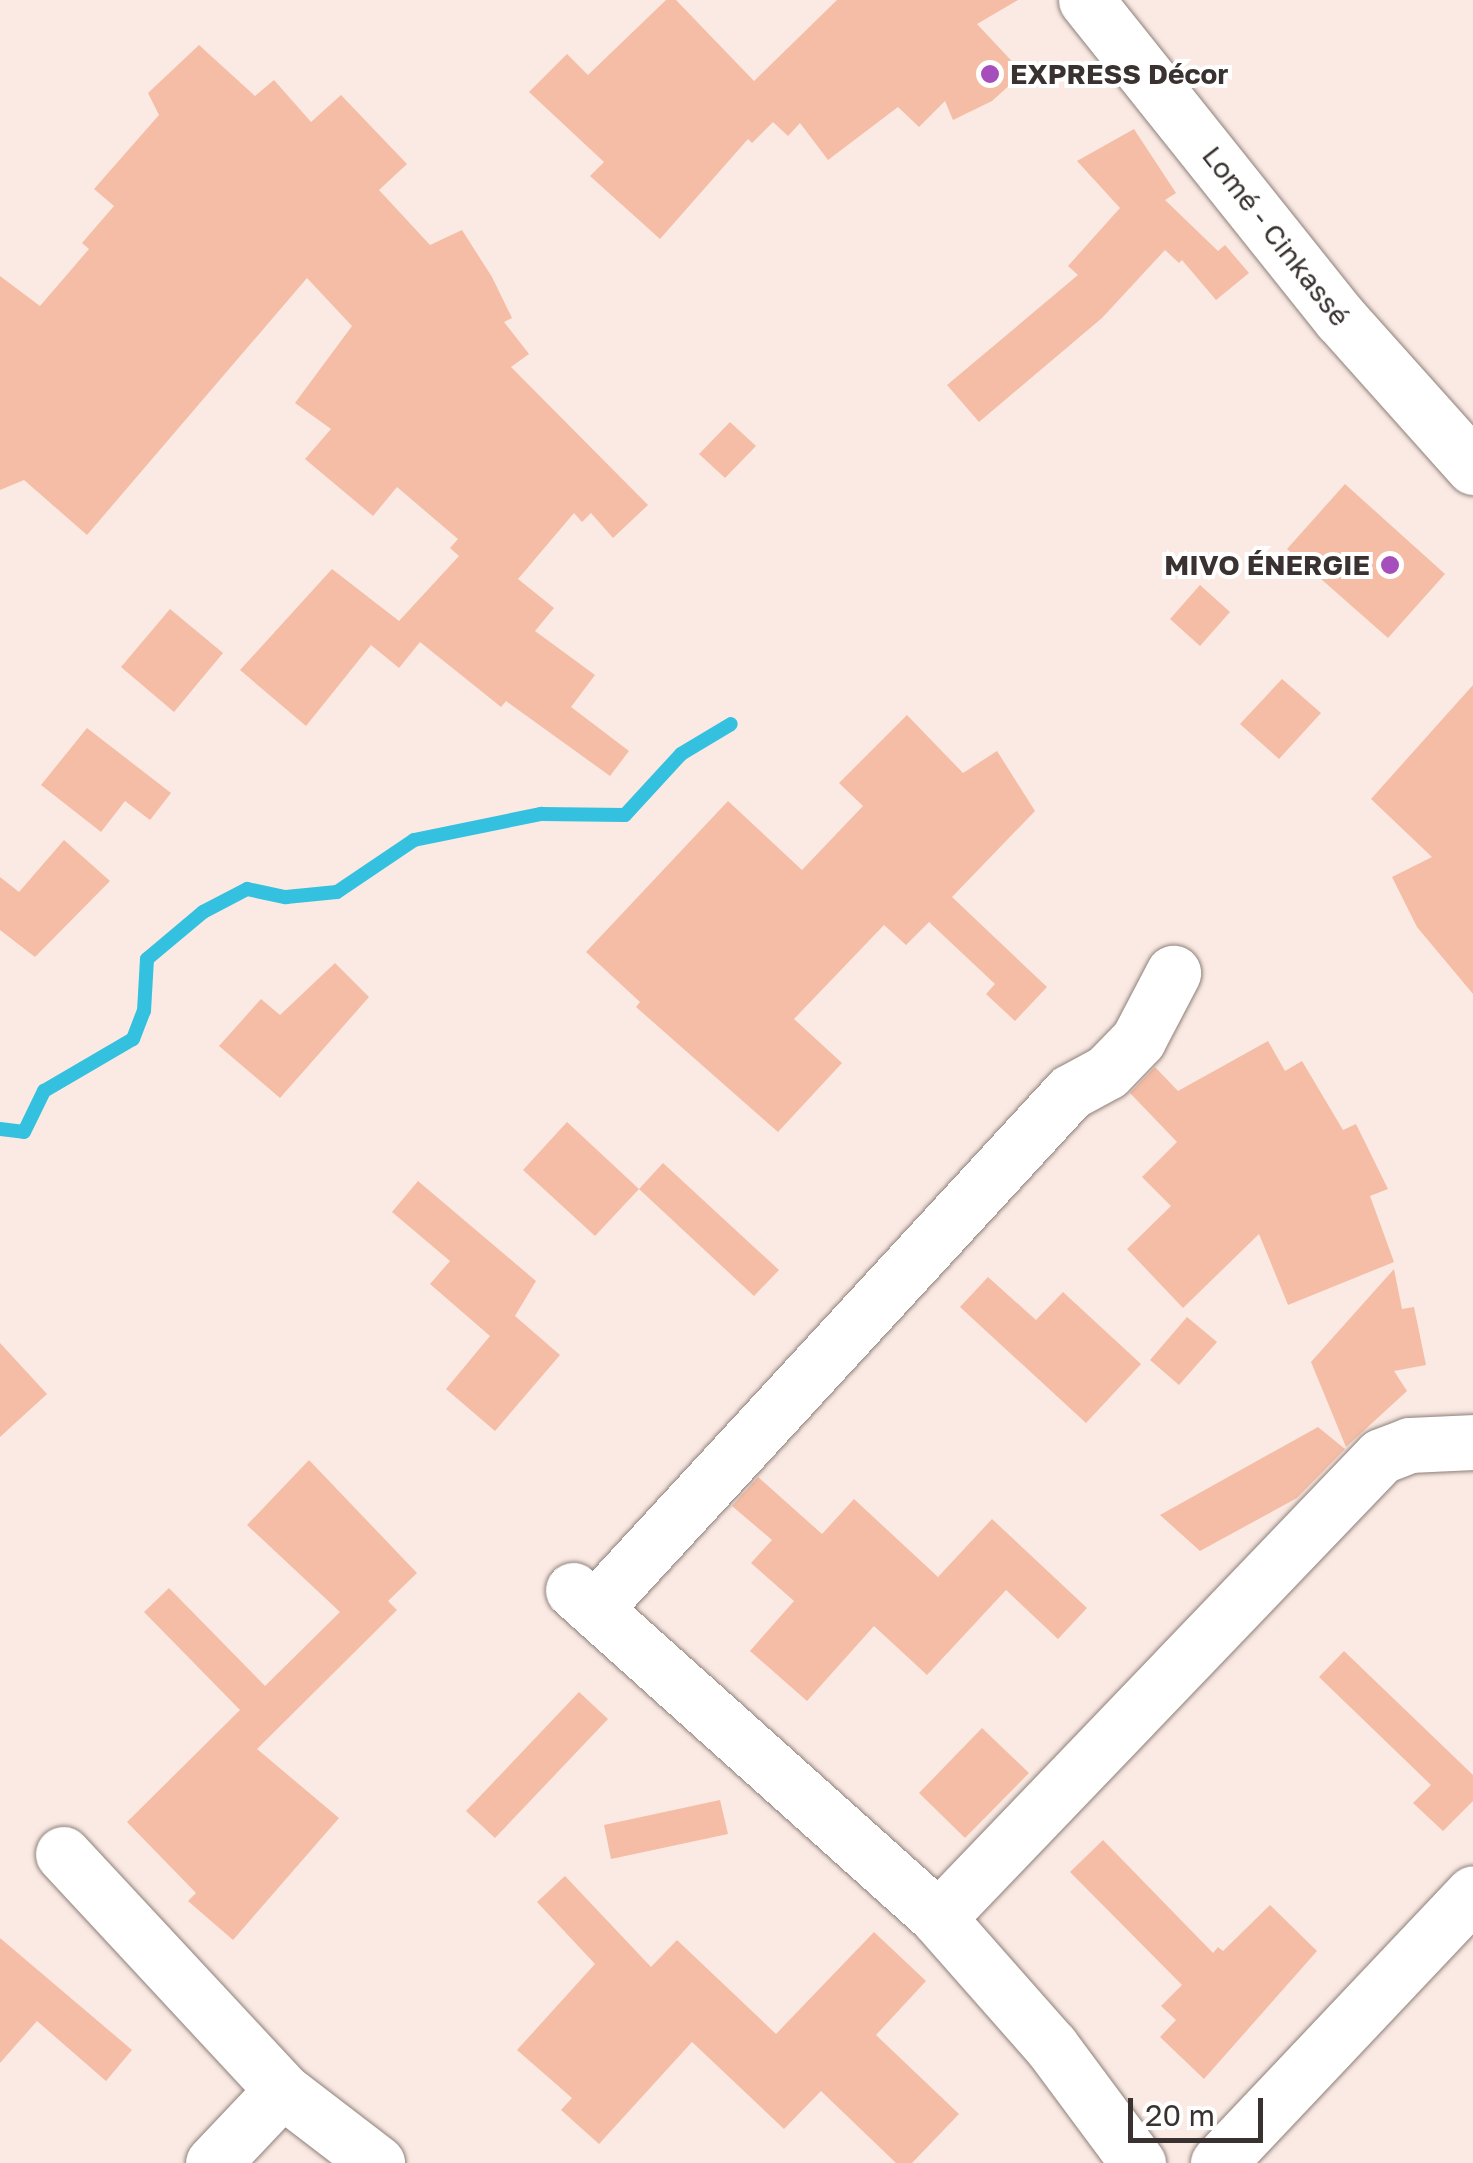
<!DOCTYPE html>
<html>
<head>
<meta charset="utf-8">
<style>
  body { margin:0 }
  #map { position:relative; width:1473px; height:2163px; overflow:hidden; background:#faeae3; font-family:"Golos Text",sans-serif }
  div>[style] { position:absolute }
  .stream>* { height:14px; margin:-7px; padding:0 7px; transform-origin:7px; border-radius:7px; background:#33c1df }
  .building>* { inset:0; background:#f5bda5 }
  .roads { filter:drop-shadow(0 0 2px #8d7f79) drop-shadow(0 0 2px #8d7f79) }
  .minor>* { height:55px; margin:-27.5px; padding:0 27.5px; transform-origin:27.5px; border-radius:27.5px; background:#fff }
  .highway>* { height:55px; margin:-27.5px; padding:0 27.5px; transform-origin:27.5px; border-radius:27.5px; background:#fff }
  .dots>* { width:28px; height:28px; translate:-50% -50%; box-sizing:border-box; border:5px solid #fff; border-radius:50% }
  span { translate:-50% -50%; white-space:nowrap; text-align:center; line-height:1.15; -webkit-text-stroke:8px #fff; paint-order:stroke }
  .poi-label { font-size:28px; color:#393230; font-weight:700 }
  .left { translate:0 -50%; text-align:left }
  .right { translate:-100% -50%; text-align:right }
  .street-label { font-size:28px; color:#393230 }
  .scale { position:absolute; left:1128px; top:2098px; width:135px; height:45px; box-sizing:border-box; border:5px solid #393230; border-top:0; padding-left:12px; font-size:30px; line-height:35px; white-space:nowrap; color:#393230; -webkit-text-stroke:8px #fff; paint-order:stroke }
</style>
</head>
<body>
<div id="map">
  <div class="stream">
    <div style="left:0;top:1129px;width:24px;rotate:7deg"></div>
    <div style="left:24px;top:1132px;width:46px;rotate:-64deg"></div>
    <div style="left:44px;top:1091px;width:103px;rotate:-30.3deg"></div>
    <div style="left:133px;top:1039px;width:30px;rotate:-69deg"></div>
    <div style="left:144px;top:1011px;width:52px;rotate:-86.7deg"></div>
    <div style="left:147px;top:959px;width:73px;rotate:-40deg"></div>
    <div style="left:203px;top:912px;width:50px;rotate:-27.6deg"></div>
    <div style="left:247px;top:889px;width:40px;rotate:12deg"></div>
    <div style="left:286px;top:897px;width:51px;rotate:-5.6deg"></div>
    <div style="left:337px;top:892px;width:93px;rotate:-34deg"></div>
    <div style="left:414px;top:840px;width:130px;rotate:-11.6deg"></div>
    <div style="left:541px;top:814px;width:84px;rotate:0.7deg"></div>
    <div style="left:625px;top:815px;width:83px;rotate:-47.4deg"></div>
    <div style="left:681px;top:754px;width:58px;rotate:-31deg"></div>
  </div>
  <div class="building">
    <div style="clip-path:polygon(666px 0,676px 0,754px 81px,837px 0,1018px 0,977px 24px,1023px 73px,992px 101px,953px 120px,945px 101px,919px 127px,898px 107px,828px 160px,800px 123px,788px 136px,773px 122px,752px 143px,748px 139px,660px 239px,590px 176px,604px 162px,529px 92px,567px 54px,588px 75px)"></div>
    <div style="clip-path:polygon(199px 45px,255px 96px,274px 80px,311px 122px,341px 95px,407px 164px,379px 190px,430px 245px,462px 230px,492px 277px,512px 318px,504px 322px,529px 354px,511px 367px,648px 505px,613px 538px,591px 513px,582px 522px,574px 513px,518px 579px,554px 608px,535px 631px,595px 675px,571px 707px,629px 751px,610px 776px,506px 701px,501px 707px,420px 642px,399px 668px,371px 645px,306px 726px,240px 670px,332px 569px,399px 621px,459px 556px,450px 548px,458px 539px,397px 487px,373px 516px,305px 459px,331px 429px,295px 403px,352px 326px,307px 278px,87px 535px,24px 480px,0 490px,0 276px,40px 306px,89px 249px,82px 243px,114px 206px,94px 189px,159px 115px,148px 93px)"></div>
    <div style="clip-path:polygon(1134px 129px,1176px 193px,1165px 200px,1218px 251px,1225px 245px,1249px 273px,1216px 300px,1182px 260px,1179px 263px,1165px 250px,1102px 318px,979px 422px,947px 385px,1078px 275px,1068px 266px,1120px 208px,1077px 161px)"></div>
    <div style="clip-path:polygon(730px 422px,756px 446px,725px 478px,699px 454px)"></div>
    <div style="clip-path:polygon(1345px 484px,1445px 574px,1388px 638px,1287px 549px)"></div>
    <div style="clip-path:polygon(1200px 585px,1230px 612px,1200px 646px,1170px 619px)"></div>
    <div style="clip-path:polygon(170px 609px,223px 653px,174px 712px,121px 667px)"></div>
    <div style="clip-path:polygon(1282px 679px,1321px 713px,1279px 759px,1240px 724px)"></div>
    <div style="clip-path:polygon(1473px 685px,1473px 994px,1417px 927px,1392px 877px,1432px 857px,1371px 799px)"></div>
    <div style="clip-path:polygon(907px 715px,963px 773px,997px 751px,1035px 811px,952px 897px,1047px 987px,1015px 1021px,986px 994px,995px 984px,929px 922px,906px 945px,884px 925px,794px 1019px,842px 1063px,778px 1132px,636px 1007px,640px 1002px,586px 952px,728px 801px,802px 870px,863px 806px,839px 783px)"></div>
    <div style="clip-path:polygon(87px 728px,171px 793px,150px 820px,125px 801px,101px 832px,41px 785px)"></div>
    <div style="clip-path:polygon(64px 840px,110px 881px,35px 957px,0 930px,0 877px,19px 892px)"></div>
    <div style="clip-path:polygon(335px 963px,369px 997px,280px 1098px,219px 1046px,261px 999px,280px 1015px)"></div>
    <div style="clip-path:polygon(1268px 1041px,1285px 1071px,1302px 1061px,1343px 1130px,1356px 1124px,1388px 1189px,1370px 1196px,1394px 1262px,1288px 1305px,1259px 1234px,1183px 1308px,1127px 1249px,1171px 1206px,1142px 1177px,1177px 1142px,1130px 1093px,1155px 1067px,1178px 1091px)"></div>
    <div style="clip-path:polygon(567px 1122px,639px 1189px,595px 1236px,523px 1170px)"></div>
    <div style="clip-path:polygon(663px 1163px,779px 1270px,754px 1296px,639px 1189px)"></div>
    <div style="clip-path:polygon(418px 1181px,536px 1281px,515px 1316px,560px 1355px,495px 1431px,446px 1389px,490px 1336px,430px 1284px,450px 1261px,392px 1212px)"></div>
    <div style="clip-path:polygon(1394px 1269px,1402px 1309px,1414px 1307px,1426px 1365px,1394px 1371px,1407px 1391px,1346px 1447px,1311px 1362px)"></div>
    <div style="clip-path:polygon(988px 1277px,1036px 1320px,1063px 1292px,1141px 1364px,1086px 1423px,960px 1307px)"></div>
    <div style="clip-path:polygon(1187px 1317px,1217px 1342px,1179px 1385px,1150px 1360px)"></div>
    <div style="clip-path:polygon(0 1343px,47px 1394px,0 1437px)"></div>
    <div style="clip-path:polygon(1318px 1427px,1345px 1449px,1297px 1498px,1200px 1551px,1160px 1515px)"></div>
    <div style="clip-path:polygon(309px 1460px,417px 1573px,388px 1601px,397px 1610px,257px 1749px,339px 1818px,233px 1940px,188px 1901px,196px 1893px,127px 1822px,240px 1710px,144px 1612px,169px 1588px,265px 1686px,340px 1612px,247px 1525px)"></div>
    <div style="clip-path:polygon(758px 1477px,822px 1534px,854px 1499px,938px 1577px,992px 1519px,1087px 1608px,1058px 1639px,1006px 1590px,927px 1675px,874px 1626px,807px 1701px,750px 1651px,794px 1601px,751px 1563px,772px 1540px,732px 1506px)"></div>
    <div style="clip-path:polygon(1344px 1651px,1473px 1775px,1473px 1801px,1443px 1831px,1413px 1803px,1431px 1785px,1319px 1677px)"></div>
    <div style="clip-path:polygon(579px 1692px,608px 1719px,495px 1838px,466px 1811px)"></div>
    <div style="clip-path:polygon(982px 1728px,1029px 1773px,965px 1838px,919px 1793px)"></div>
    <div style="clip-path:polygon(720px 1800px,728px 1834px,611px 1859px,604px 1825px)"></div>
    <div style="clip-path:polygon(1103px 1840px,1213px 1953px,1218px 1947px,1223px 1951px,1270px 1905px,1317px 1951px,1204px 2079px,1160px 2037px,1176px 2020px,1161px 2006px,1182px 1985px,1070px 1872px)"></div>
    <div style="clip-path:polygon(565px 1876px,651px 1967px,677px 1940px,776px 2034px,874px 1932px,926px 1981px,876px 2035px,959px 2114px,912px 2163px,896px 2163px,821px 2091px,784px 2129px,692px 2042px,599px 2144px,561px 2110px,572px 2098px,517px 2050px,595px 1964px,537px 1902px)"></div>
    <div style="clip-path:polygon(0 1938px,132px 2050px,106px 2081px,37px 2021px,0 2063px)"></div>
  </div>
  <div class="roads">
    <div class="minor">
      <div style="left:573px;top:1590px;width:491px;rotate:41.9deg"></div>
      <div style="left:938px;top:1918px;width:171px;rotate:48.6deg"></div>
      <div style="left:1051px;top:2046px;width:146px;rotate:53.4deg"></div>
      <div style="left:594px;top:1609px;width:703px;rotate:-47.36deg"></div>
      <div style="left:1070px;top:1092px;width:42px;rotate:-28.4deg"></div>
      <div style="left:1107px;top:1072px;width:45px;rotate:-45.9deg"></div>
      <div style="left:1138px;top:1040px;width:76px;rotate:-62.4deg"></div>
      <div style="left:63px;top:1854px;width:322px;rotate:47.1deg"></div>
      <div style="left:282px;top:2090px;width:120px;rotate:37.5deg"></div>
      <div style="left:938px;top:1918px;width:640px;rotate:-46.2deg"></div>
      <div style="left:1381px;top:1456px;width:31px;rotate:-21deg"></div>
      <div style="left:1410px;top:1445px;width:63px;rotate:-2.7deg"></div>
      <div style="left:213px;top:2163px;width:100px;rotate:-46.6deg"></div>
      <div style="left:1218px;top:2163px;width:371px;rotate:-46.6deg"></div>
    </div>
    <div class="highway">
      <div style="left:1086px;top:0;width:407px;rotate:51.4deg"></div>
      <div style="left:1340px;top:318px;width:200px;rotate:48.2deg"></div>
    </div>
  </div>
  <div class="dots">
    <div style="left:990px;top:74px;background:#a64ebb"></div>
    <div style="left:1390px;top:565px;background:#a64ebb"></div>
  </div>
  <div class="poi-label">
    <span class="left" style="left:1010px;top:74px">EXPRESS Décor</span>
    <span class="right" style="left:1370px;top:565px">MIVO ÉNERGIE</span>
  </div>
  <div class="street-label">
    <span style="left:1276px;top:236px;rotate:52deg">Lomé - Cinkassé</span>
  </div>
  <div class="scale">20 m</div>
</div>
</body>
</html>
